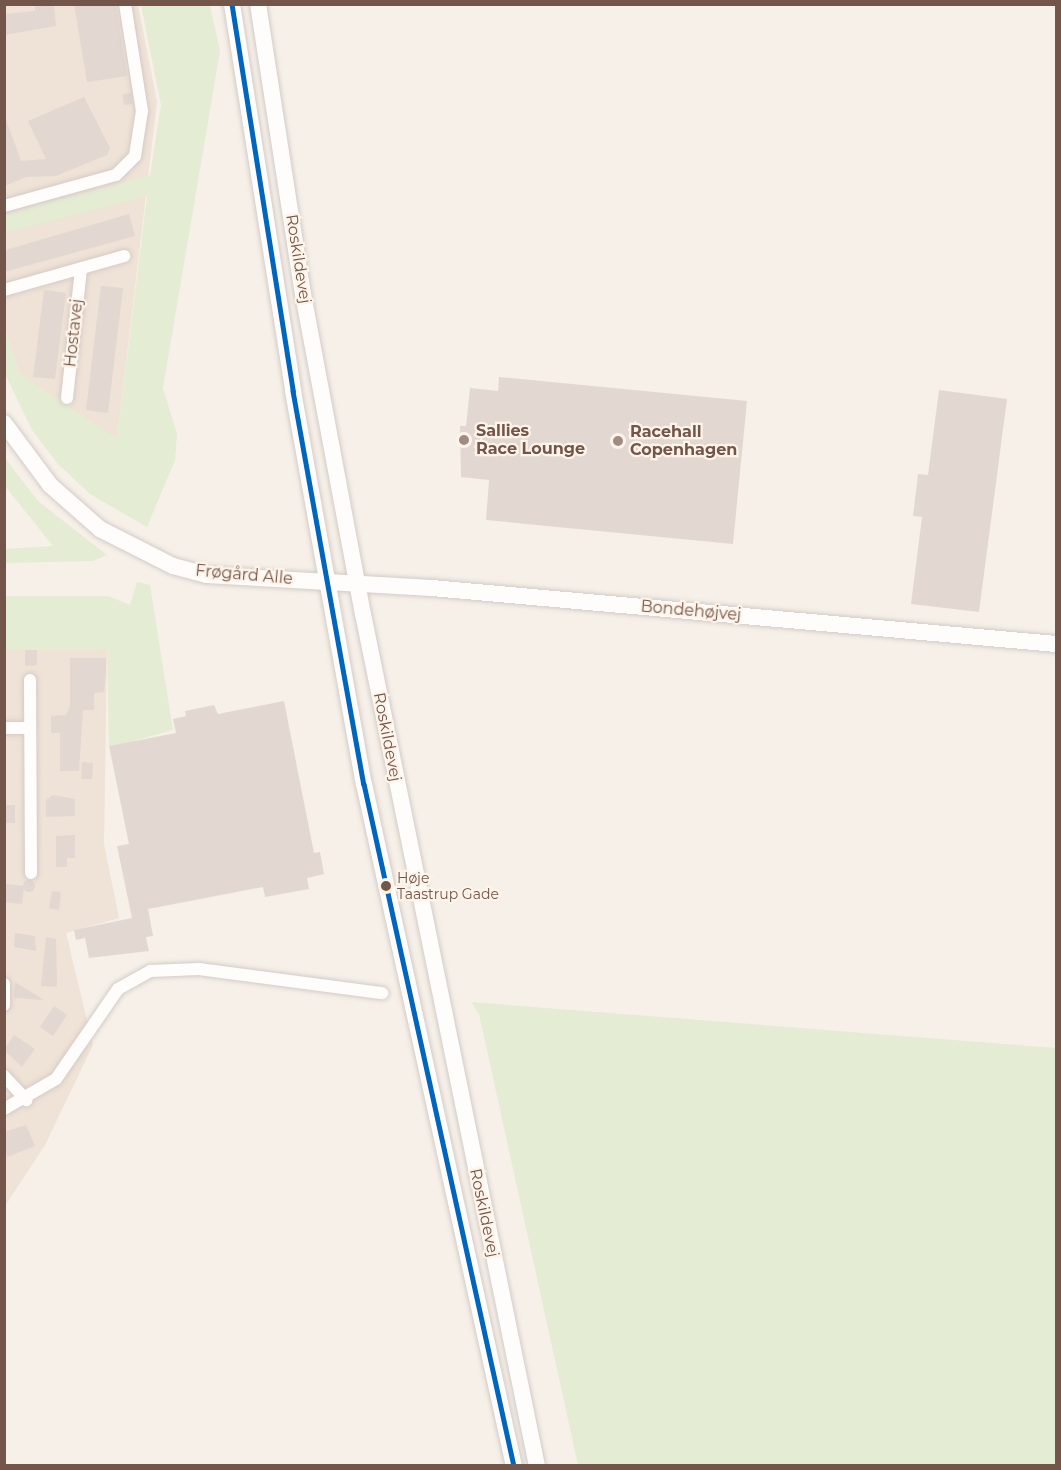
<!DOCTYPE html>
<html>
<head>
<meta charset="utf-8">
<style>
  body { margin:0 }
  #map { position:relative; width:1061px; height:1470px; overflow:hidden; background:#f6f0e9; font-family:Montserrat,sans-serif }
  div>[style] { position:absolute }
  .residential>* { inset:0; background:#efe2d6 }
  .green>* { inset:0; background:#e4ecd3 }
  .building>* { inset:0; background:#e2d8d1 }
  .round { border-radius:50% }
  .roads { filter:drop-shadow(0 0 2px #d4cbc6) drop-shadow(0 0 2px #d4cbc6) }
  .street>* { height:12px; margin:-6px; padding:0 6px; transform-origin:6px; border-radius:6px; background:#fefdfc }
  .secondary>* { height:16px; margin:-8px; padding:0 8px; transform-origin:8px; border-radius:8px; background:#fefdfc }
  .bus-1>* { height:4.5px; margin:-2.25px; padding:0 2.25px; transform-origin:2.25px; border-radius:2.25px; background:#0065bd }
  .dots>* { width:16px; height:16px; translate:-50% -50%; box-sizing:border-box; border:3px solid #fff4e9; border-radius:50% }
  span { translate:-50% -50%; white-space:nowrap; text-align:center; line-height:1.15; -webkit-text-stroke:4.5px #fff4e9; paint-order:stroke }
  .bus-label { font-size:14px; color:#745549 }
  .left { translate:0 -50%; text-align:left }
  .street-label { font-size:16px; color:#745549 }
  .poi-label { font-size:16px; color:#745549; font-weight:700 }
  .frame { position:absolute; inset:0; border:6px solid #745549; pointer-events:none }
</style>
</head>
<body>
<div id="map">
  <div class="residential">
    <div style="clip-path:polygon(4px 5px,138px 5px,157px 102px,117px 439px,20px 374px,5px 329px)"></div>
    <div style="clip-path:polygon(5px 649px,107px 650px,104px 844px,119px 918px,66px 933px,93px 1045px,45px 1145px,5px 1206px)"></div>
  </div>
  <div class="green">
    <div style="clip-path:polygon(141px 5px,210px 5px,220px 51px,163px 388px,177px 434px,175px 460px,147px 527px,90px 494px,58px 464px,32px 430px,4px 372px,5px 329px,20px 374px,117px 438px,147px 196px,5px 233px,5px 214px,150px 175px,161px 105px)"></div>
    <div style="clip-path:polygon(5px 458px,38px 501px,107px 555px,93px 561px,5px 563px,5px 549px,53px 546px,5px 486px)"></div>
    <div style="clip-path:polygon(137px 582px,150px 585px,173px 730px,109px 748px,107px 650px,5px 649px,5px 596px,108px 596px,130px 605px)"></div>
    <div style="clip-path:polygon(471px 1002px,1056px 1048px,1056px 1465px,578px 1465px,479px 1014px)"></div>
  </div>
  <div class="building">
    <div style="clip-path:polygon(35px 4px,54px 4px,56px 26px,4px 35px,4px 14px,35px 11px)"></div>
    <div style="clip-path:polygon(74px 4px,116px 4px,127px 76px,87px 82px)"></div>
    <div style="clip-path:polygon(131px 93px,133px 104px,124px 105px,123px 94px)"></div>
    <div style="clip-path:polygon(84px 97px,110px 148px,107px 155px,56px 176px,26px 177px,4px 186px,4px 114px,21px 161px,46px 159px,28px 121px)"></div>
    <div style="clip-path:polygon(129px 214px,135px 236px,4px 272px,4px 252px,9px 249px)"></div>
    <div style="clip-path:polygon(101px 286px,123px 288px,108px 413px,86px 410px)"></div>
    <div style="clip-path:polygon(44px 290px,66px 293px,55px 379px,33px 377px)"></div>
    <div style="clip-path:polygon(499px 377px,747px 401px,733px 544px,486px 520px,489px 480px,461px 477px,460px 426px,466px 426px,470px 388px,498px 391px)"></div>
    <div style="clip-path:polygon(939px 390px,1007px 399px,979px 612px,911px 604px,922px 517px,913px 516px,918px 474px,928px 475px)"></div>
    <div style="clip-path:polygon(25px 650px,37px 650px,37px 665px,25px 666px)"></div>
    <div style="clip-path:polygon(70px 658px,106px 658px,106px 671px,104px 692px,94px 693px,94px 710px,83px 710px,79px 771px,60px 771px,60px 733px,51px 733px,51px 716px,66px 715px,70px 706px)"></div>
    <div style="clip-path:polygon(284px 701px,314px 853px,320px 852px,324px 874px,307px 878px,309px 889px,265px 897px,263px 887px,148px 909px,153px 936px,146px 937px,149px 951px,89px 958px,85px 938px,76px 940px,74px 930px,132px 918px,117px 846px,129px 844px,109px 746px,176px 733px,173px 719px,186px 716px,185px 711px,214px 705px,218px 714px)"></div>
    <div style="clip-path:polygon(82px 762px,93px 763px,92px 779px,81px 779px)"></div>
    <div style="clip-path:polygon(53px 795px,75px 799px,75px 816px,46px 817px,46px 800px)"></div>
    <div style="clip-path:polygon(4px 805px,15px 805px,15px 823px,4px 823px)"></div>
    <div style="clip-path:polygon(75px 835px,75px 858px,67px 858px,67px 867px,56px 867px,56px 836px)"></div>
    <div class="round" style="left:23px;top:880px;width:12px;height:12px"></div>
    <div style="clip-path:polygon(4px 884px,24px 886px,22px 904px,4px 902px)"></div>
    <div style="clip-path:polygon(52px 891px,61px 892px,59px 910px,49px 908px)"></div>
    <div style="clip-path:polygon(15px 933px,35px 936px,36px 951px,14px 947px)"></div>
    <div style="clip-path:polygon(46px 937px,56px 939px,57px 987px,41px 986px)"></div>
    <div style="clip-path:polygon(15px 982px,44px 1000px,14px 998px)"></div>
    <div style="clip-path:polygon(54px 1006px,67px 1015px,53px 1036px,40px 1027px)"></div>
    <div style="clip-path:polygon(14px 1035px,35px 1049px,22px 1067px,4px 1050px)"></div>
    <div style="clip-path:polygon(26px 1125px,35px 1146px,7px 1157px,4px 1132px)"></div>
  </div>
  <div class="roads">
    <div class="street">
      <div style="left:4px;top:206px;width:116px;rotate:-15.5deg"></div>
      <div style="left:116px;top:175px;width:27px;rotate:-45deg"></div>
      <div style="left:135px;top:156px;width:46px;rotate:-81.2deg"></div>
      <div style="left:142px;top:111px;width:108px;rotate:-99deg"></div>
      <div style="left:4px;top:290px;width:125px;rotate:-15.8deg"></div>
      <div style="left:67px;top:398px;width:130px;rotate:-83.8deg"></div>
      <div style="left:30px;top:680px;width:193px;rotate:89.7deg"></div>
      <div style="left:4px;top:728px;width:26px"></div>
      <div style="left:4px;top:984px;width:21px;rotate:90deg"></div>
      <div style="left:4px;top:1076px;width:33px;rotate:47deg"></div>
      <div style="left:4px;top:1109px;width:60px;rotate:-30deg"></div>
      <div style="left:56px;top:1079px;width:109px;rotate:-55.4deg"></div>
      <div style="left:118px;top:989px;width:37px;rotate:-29deg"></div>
      <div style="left:150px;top:971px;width:49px;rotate:-2.3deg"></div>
      <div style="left:199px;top:969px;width:185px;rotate:7.5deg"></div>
    </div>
    <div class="secondary">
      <div style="left:232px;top:4px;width:392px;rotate:81deg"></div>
      <div style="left:293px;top:391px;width:399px;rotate:79.8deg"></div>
      <div style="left:364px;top:784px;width:698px;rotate:77.6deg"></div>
      <div style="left:258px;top:4px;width:293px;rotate:81.2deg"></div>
      <div style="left:303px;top:294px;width:326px;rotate:79.4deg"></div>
      <div style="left:363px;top:614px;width:870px;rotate:78.46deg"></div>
      <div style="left:4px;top:423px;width:77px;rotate:53.4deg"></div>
      <div style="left:50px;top:485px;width:67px;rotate:41.3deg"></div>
      <div style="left:100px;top:529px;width:82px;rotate:26.9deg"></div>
      <div style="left:173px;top:566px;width:35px;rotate:15deg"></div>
      <div style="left:207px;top:575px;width:225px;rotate:3.3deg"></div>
      <div style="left:432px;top:588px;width:627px;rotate:5.13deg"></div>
    </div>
  </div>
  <div class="bus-1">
    <div style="left:232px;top:4px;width:392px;rotate:81deg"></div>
    <div style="left:293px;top:391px;width:399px;rotate:79.8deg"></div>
    <div style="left:364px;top:784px;width:698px;rotate:77.6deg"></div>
  </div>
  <div class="dots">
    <div style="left:464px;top:440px;background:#a28b81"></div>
    <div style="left:618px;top:441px;background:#a28b81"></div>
    <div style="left:386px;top:886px;background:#745549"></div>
  </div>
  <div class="bus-label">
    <span class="left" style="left:397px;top:886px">Høje<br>Taastrup Gade</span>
  </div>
  <div class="street-label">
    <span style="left:298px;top:259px;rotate:81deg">Roskildevej</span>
    <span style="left:74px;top:333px;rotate:-84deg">Hostavej</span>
    <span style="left:244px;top:575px;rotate:5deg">Frøgård Alle</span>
    <span style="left:691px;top:611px;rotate:5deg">Bondehøjvej</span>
    <span style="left:387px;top:737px;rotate:79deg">Roskildevej</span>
    <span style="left:484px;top:1213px;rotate:78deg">Roskildevej</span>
  </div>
  <div class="poi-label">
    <span class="left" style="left:476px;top:440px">Sallies<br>Race Lounge</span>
    <span class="left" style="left:630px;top:441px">Racehall<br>Copenhagen</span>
  </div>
  <div class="frame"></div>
</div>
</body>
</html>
